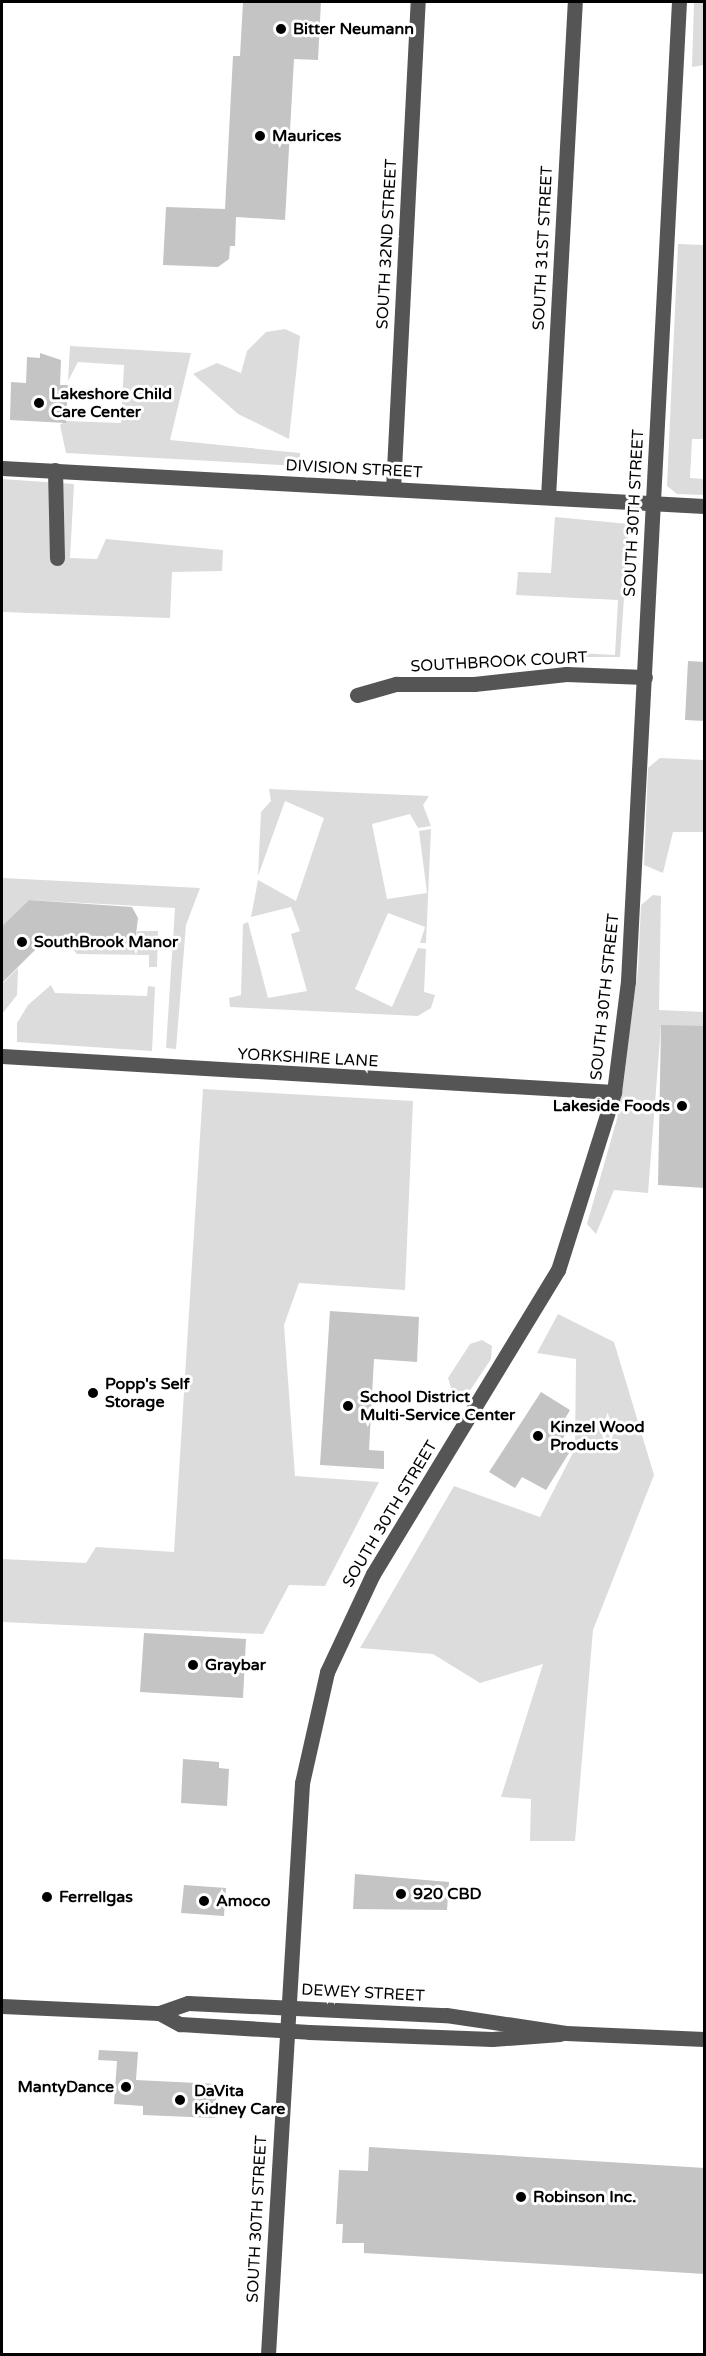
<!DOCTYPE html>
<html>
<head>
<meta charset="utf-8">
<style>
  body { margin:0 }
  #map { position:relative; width:706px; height:2356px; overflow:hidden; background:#fff; font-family:"Varela Round",sans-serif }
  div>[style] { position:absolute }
  .green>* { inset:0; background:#dcdcdc }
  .building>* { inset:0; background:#c4c4c4 }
  .minor>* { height:15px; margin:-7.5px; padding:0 7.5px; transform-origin:7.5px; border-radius:7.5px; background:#555 }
  .dots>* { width:16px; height:16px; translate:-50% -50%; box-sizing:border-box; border:3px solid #fff; border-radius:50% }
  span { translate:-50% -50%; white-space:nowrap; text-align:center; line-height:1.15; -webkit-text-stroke:6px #fff; paint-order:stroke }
  .poi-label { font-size:16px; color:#000; font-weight:700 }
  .left { translate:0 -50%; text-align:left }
  .right { translate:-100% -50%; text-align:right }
  .street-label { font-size:16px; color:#000 }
  .frame { position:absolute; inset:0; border:3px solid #000; pointer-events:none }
</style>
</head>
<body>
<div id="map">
  <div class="green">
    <div style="clip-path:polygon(694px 2px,704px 2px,704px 65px,692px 67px)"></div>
    <div style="clip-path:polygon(678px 244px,704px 245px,704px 439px,692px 439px,690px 478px,704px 479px,704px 495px,677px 494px,667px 486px)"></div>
    <div style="clip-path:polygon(285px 329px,300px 336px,289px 439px,238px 414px,193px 374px,217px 363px,241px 373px,247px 351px,266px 332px)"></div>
    <div style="clip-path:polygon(70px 346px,191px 353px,170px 440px,300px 453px,300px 466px,66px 453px,60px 425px,66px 421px,121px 423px,124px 365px,78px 362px,68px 381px)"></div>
    <div style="clip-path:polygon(2px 479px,74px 484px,70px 558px,97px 559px,106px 539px,223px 550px,222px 571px,172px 572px,170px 618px,2px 612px)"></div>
    <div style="clip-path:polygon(555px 517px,629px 524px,620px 657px,576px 657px,579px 653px,615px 655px,618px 600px,516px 595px,518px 572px,551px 573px)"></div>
    <div style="clip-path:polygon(660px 758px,704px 760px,704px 832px,673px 832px,663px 873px,644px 865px,648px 768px)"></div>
    <div style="clip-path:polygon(269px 789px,429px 796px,423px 805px,431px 826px,418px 828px,410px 814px,372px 824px,387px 899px,427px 893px,419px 831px,431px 829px,426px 943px,420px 943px,425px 927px,388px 913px,355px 989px,392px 1007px,418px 948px,426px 949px,424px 992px,435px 995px,431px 1008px,418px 1016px,230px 1007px,229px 998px,241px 995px,243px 924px,248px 922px,268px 998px,307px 991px,291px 934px,300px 931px,291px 907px,251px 917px,258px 880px,296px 901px,324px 818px,285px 801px,258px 876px,261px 812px,271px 801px)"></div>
    <div style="clip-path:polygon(2px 878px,200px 888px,186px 925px,176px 1049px,166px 1048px,175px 908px,29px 900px,2px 926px)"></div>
    <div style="clip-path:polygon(653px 895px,661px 896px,659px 1010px,704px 1012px,704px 1026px,661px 1026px,648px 1193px,614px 1190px,596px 1234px,587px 1224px,617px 1119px,638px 970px,641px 905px)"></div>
    <div style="clip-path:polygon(137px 931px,158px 931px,157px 967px,149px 967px,149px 955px,77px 954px,65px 940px,135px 943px)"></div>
    <div style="clip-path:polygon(18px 968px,17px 995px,2px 1014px,2px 984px)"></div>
    <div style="clip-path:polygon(51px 985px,55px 993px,147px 996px,148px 986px,155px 987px,152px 1051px,17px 1042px,17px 1023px,28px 1005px)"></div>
    <div style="clip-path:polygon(203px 1089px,413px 1101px,405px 1290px,299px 1283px,284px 1325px,295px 1476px,379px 1482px,325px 1586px,289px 1585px,263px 1634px,2px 1622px,2px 1559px,86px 1563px,96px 1547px,174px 1552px)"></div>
    <div style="clip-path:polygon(558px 1314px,614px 1342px,654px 1475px,593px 1630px,575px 1841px,530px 1841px,531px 1799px,501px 1797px,543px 1664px,480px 1683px,433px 1654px,360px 1648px,454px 1486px,540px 1517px,575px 1449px,576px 1359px,537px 1353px)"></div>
    <div style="clip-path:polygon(482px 1340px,492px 1346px,491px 1359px,465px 1398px,454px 1397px,448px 1378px,470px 1344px)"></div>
  </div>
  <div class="building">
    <div style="clip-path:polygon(243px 2px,321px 2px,318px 60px,294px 59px,285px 220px,236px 217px,235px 246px,230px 246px,229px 259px,218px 267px,163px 265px,166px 207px,225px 209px,233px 56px,240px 56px)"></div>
    <div style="clip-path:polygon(40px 353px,61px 360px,60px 385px,68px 385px,66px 423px,10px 420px,11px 382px,26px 383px,27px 357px,40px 358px)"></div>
    <div style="clip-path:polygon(688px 661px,705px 662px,705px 721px,685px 720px)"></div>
    <div style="clip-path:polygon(29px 900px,132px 907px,138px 918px,135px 943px,45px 940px,2px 983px,2px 926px)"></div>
    <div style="clip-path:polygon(661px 1025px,705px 1026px,705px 1188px,658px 1185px)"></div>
    <div style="clip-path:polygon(330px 1311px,419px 1317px,417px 1362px,374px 1359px,369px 1450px,384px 1451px,384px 1469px,320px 1465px)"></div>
    <div style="clip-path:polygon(541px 1392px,570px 1410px,563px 1422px,570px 1426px,558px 1447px,569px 1453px,546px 1490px,522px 1477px,515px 1488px,489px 1472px)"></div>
    <div style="clip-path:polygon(144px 1633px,246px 1639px,243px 1698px,140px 1692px)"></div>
    <div style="clip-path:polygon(183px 1759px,219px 1762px,219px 1768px,229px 1769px,227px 1806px,181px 1803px)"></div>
    <div style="clip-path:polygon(355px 1874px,449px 1882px,447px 1910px,353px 1909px)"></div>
    <div style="clip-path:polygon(184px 1885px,226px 1888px,224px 1916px,181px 1913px)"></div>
    <div style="clip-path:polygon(99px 2050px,138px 2052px,136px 2080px,217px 2084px,215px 2118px,143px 2115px,143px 2106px,114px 2104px,117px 2061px,98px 2060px)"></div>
    <div style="clip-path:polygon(369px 2147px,705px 2168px,705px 2274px,364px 2253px,364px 2243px,342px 2243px,343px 2224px,336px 2224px,339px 2170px,368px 2171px)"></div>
  </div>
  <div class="minor">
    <div style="left:2px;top:468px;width:703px;rotate:3.1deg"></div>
    <div style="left:55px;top:470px;width:88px;rotate:88.7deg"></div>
    <div style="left:393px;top:489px;width:488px;rotate:-87.1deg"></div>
    <div style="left:548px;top:497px;width:496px;rotate:-86.9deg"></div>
    <div style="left:357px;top:695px;width:41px;rotate:-15.8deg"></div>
    <div style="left:396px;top:684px;width:78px"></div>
    <div style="left:474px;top:684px;width:93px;rotate:-6.2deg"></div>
    <div style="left:566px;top:674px;width:79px;rotate:2.2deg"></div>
    <div style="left:2px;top:1056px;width:613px;rotate:3.37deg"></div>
    <div style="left:2px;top:2006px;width:157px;rotate:2.6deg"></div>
    <div style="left:159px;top:2013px;width:31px;rotate:-19deg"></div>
    <div style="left:188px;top:2003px;width:258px;rotate:2.7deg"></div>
    <div style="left:446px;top:2015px;width:121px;rotate:8.5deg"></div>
    <div style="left:566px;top:2033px;width:138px;rotate:2.5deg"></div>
    <div style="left:159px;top:2013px;width:24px;rotate:28deg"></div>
    <div style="left:180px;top:2024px;width:129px;rotate:3.5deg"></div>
    <div style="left:309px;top:2032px;width:183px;rotate:2.2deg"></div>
    <div style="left:492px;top:2039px;width:68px;rotate:-4.2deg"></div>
    <div style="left:268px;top:2354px;width:572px;rotate:-86.59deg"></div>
    <div style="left:302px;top:1783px;width:114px;rotate:-77.3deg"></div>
    <div style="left:327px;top:1672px;width:108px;rotate:-64.9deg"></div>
    <div style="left:373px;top:1574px;width:356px;rotate:-58.7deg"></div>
    <div style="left:558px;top:1270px;width:187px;rotate:-72.5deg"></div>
    <div style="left:614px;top:1092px;width:112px;rotate:-82.8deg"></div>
    <div style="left:628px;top:981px;width:980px;rotate:-87.02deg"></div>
  </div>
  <div class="dots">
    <div style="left:281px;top:29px;background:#000"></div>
    <div style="left:260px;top:136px;background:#000"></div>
    <div style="left:39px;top:403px;background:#000"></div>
    <div style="left:22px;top:942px;background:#000"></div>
    <div style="left:682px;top:1106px;background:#000"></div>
    <div style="left:93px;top:1393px;background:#000"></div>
    <div style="left:348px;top:1406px;background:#000"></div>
    <div style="left:538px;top:1436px;background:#000"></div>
    <div style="left:193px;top:1665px;background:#000"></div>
    <div style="left:401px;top:1894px;background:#000"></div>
    <div style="left:47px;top:1897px;background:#000"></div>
    <div style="left:204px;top:1901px;background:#000"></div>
    <div style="left:126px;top:2087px;background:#000"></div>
    <div style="left:180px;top:2100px;background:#000"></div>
    <div style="left:521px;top:2197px;background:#000"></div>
  </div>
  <div class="poi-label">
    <span class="left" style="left:293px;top:29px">Bitter Neumann</span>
    <span class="left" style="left:272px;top:136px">Maurices</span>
    <span class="left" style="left:51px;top:403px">Lakeshore Child<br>Care Center</span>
    <span class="left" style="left:34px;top:942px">SouthBrook Manor</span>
    <span class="right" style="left:670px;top:1106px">Lakeside Foods</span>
    <span class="left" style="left:105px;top:1393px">Popp's Self<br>Storage</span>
    <span class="left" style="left:360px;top:1406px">School District<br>Multi-Service Center</span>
    <span class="left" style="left:550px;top:1436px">Kinzel Wood<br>Products</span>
    <span class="left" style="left:205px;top:1665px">Graybar</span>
    <span class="left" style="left:413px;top:1894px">920 CBD</span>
    <span class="left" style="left:59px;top:1897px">Ferrellgas</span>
    <span class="left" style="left:216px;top:1901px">Amoco</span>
    <span class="right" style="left:114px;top:2087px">MantyDance</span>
    <span class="left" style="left:194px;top:2100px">DaVita<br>Kidney Care</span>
    <span class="left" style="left:533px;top:2197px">Robinson Inc.</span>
  </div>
  <div class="street-label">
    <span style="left:387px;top:244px;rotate:-87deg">SOUTH 32ND STREET</span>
    <span style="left:543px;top:248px;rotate:-87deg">SOUTH 31ST STREET</span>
    <span style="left:354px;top:469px;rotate:3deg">DIVISION STREET</span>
    <span style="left:634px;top:513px;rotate:-87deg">SOUTH 30TH STREET</span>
    <span style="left:499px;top:662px;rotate:-3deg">SOUTHBROOK COURT</span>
    <span style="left:605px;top:997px;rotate:-84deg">SOUTH 30TH STREET</span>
    <span style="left:308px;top:1058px;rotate:3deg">YORKSHIRE LANE</span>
    <span style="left:390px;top:1514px;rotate:-59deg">SOUTH 30TH STREET</span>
    <span style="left:363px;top:1993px;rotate:3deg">DEWEY STREET</span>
    <span style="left:257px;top:2219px;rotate:-87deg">SOUTH 30TH STREET</span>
  </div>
  <div class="frame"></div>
</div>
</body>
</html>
